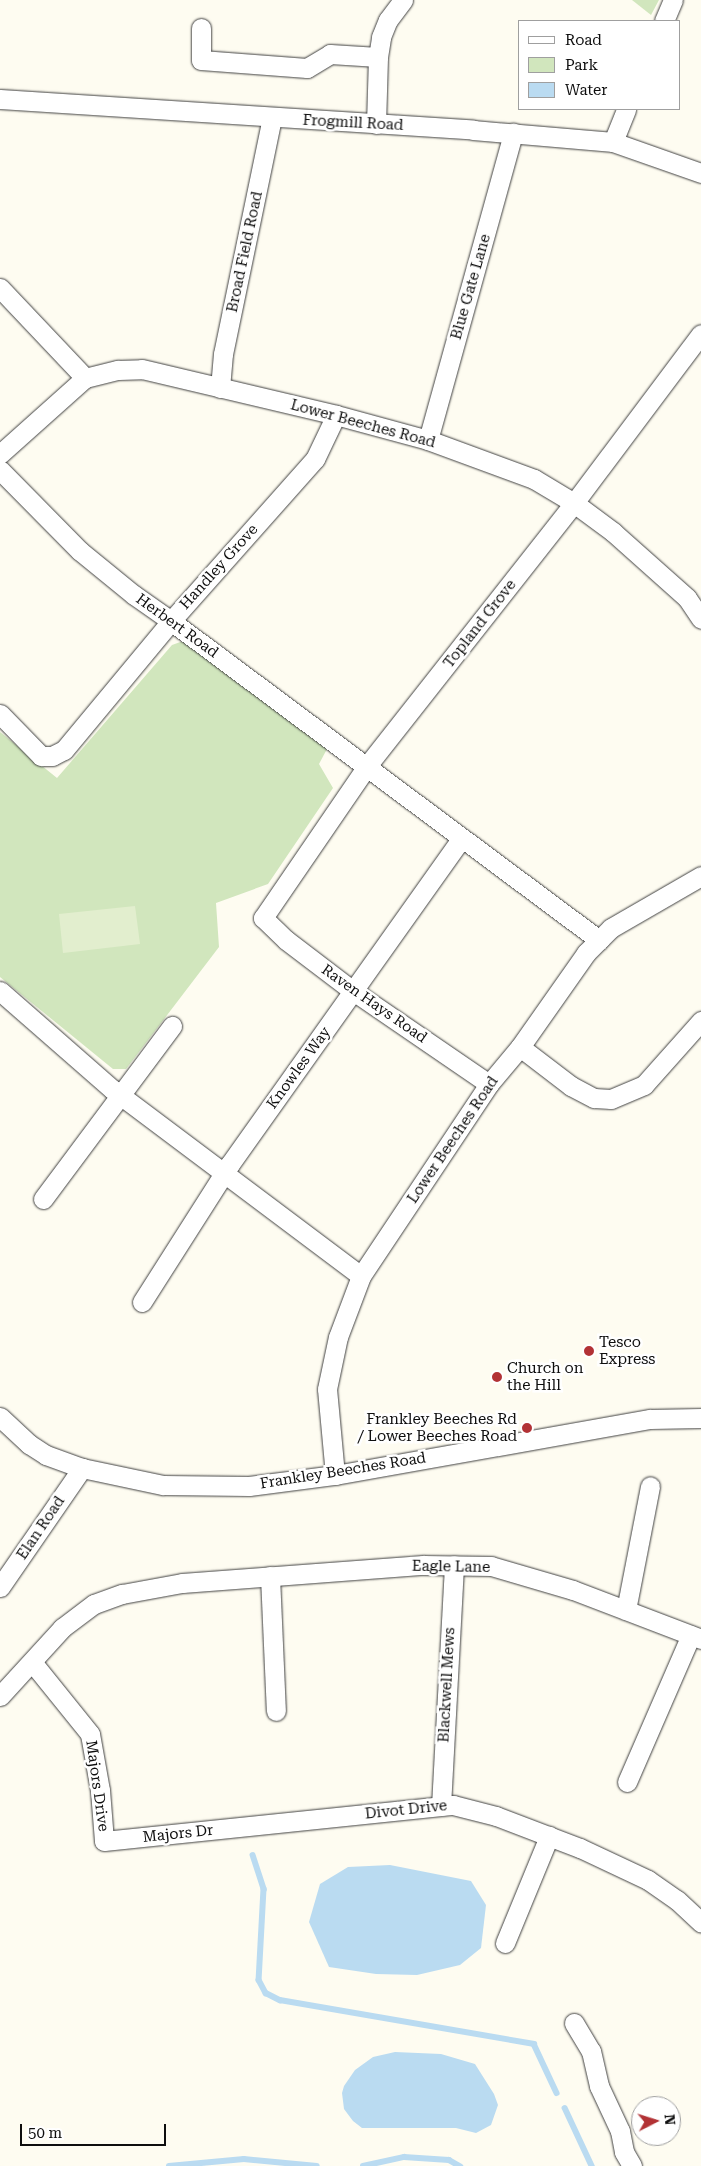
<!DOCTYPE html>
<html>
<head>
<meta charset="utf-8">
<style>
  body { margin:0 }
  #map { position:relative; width:701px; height:2166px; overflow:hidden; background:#fefcf1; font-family:"Roboto Serif",serif }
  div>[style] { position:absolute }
  .green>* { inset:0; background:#d1e6bd }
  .pitch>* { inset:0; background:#e2eece }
  .water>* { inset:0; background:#badbf1 }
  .stream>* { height:5.5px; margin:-2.75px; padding:0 2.75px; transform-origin:2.75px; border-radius:2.75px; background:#badbf1 }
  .roads { filter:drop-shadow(0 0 1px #414141) drop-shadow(0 0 1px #414141) }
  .minor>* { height:19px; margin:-9.5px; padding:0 9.5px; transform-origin:9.5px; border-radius:9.5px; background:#fff }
  .dots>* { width:14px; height:14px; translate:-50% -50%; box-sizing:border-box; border:2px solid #fff; border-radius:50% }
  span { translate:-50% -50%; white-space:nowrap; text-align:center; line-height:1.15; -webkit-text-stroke:5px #fff; paint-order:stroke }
  .street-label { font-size:15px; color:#0e0e0e }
  .poi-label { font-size:15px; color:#0e0e0e }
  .left { translate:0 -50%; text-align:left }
  .right { translate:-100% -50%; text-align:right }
  .legend { position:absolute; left:518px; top:20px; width:162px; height:90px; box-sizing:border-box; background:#fff; border:1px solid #9f9f9f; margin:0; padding:6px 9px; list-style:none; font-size:15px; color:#0e0e0e }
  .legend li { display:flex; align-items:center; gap:10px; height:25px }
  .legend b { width:25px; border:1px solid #9f9f9f }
  .north { position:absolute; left:631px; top:2096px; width:50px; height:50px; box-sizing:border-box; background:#fff; border:1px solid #9f9f9f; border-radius:50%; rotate:85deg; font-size:14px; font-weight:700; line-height:20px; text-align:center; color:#0e0e0e }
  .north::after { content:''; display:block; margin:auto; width:18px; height:22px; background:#b23235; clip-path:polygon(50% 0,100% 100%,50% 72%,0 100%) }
  .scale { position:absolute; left:20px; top:2124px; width:146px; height:22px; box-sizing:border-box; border:2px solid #0e0e0e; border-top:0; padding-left:6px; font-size:15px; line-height:18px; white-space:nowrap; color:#0e0e0e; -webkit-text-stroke:4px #fff; paint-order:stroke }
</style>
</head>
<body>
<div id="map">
  <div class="green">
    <div style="clip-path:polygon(632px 0,659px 0,651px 15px)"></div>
    <div style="clip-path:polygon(183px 641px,327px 749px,319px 764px,333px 788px,268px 884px,216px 903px,219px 947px,126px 1069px,113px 1069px,0 977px,0 732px,57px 778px,172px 645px)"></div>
  </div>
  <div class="pitch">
    <div style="clip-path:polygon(135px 906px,140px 944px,63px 953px,59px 914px)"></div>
  </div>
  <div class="water">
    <div style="clip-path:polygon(390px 1865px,471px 1881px,486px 1905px,481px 1948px,460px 1965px,417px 1975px,376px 1974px,329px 1967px,309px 1922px,320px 1884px,348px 1867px)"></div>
    <div style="clip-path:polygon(395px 2052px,441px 2054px,475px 2064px,494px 2094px,498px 2105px,491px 2125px,476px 2133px,456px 2128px,362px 2128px,353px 2121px,344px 2109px,342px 2093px,344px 2086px,355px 2070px,373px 2057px)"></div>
  </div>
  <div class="stream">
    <div style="left:253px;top:1855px;width:36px;rotate:72deg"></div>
    <div style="left:264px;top:1889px;width:91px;rotate:93.1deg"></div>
    <div style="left:259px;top:1980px;width:15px;rotate:62deg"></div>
    <div style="left:266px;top:1993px;width:16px;rotate:27deg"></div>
    <div style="left:280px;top:2000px;width:258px;rotate:9.8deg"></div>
    <div style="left:534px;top:2044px;width:54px;rotate:64.9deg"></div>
    <div style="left:565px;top:2108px;width:64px;rotate:65deg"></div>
    <div style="left:169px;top:2166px;width:75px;rotate:-5.3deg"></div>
    <div style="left:244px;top:2159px;width:73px;rotate:5.5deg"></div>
    <div style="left:363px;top:2166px;width:42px;rotate:-12.4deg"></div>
    <div style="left:404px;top:2157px;width:45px;rotate:3.8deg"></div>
    <div style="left:449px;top:2160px;width:13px;rotate:29deg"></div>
  </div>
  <div class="roads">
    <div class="minor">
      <div style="left:664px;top:21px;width:23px;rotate:-67deg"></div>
      <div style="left:201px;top:28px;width:32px;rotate:90deg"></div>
      <div style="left:201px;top:60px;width:106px;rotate:4.3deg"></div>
      <div style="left:307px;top:68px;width:27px;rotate:-31deg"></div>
      <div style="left:330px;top:54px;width:48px;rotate:3.6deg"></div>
      <div style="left:378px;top:57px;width:67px;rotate:91.7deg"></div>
      <div style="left:378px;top:57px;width:20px;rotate:-81deg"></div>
      <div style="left:381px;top:37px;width:18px;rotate:-68deg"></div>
      <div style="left:388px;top:20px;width:25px;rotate:-53deg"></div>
      <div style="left:0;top:99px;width:474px;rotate:3.7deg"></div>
      <div style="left:473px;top:130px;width:141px;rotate:4.9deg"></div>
      <div style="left:613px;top:142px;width:93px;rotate:19.4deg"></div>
      <div style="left:613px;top:142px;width:35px;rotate:-68deg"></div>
      <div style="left:0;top:288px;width:124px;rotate:46.6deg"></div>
      <div style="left:220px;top:388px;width:34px;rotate:-85deg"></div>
      <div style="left:223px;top:354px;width:241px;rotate:-78.3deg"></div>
      <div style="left:428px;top:440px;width:319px;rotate:-74.5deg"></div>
      <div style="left:0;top:454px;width:114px;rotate:-41.8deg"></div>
      <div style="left:85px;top:378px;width:34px;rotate:-14deg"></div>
      <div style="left:118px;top:370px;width:24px;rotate:-2deg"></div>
      <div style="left:142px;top:369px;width:199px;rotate:13.3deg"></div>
      <div style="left:336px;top:415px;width:95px;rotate:15.2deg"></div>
      <div style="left:428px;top:440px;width:113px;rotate:20.2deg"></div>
      <div style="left:534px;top:479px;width:47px;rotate:31deg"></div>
      <div style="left:574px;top:503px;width:49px;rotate:36.6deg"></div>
      <div style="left:613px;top:532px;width:99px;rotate:41.7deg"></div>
      <div style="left:687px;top:598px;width:25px;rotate:56deg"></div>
      <div style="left:0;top:470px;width:114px;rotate:45.4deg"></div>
      <div style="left:80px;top:551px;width:70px;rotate:39.2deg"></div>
      <div style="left:134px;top:595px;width:45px;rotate:35.1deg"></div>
      <div style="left:171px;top:621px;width:534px;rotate:36.7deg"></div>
      <div style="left:0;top:714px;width:59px;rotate:45.7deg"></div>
      <div style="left:41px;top:756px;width:11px"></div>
      <div style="left:52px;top:756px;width:13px;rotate:-27deg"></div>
      <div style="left:64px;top:750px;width:168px;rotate:-50.3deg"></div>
      <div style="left:171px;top:621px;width:217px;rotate:-48.4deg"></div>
      <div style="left:315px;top:459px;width:49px;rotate:-64.5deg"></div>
      <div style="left:0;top:991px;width:149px;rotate:41.2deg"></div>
      <div style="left:112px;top:1089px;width:311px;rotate:36.9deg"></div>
      <div style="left:520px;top:1047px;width:64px;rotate:37.4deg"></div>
      <div style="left:571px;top:1086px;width:26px;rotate:28deg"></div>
      <div style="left:594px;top:1098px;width:17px;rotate:3deg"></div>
      <div style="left:611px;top:1099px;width:36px;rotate:-23deg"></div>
      <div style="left:644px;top:1085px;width:86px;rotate:-48.3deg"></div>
      <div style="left:489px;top:1084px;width:165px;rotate:-145.6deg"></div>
      <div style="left:353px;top:991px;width:84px;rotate:-142.7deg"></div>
      <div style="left:286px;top:940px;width:32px;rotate:-136deg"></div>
      <div style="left:263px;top:918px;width:184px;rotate:-55.6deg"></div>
      <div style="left:367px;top:766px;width:335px;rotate:-51.8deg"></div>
      <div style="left:574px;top:503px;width:211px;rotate:-53.1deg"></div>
      <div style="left:43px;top:1199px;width:216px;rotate:-53.3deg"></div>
      <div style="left:142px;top:1302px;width:164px;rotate:-57.5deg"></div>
      <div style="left:230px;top:1164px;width:400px;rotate:-54.6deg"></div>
      <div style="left:0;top:1417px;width:40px;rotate:43deg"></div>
      <div style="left:29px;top:1444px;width:20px;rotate:33deg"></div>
      <div style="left:46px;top:1455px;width:38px;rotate:20deg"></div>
      <div style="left:82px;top:1468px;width:83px;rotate:11.9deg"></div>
      <div style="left:163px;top:1485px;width:86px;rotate:0.7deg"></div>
      <div style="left:249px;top:1486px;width:87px;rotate:-7.3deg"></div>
      <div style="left:335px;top:1475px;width:320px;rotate:-10.1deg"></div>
      <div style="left:650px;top:1419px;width:51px;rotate:-1.1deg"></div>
      <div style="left:335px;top:1475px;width:86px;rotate:-95.3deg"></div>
      <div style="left:327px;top:1389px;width:53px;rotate:-78.1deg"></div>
      <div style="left:338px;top:1337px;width:65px;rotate:-69.3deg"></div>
      <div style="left:361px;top:1276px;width:231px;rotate:-56.3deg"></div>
      <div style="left:489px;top:1084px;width:48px;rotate:-50deg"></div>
      <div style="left:520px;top:1047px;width:115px;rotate:-54.9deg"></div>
      <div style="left:586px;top:953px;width:35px;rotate:-45deg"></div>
      <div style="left:611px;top:928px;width:104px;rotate:-30deg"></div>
      <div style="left:270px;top:1576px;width:135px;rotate:87.5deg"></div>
      <div style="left:0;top:1587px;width:145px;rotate:-55.4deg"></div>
      <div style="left:626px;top:1610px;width:126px;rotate:-79deg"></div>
      <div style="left:32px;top:1662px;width:92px;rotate:51.1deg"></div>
      <div style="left:90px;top:1734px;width:57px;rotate:79.9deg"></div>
      <div style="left:100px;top:1790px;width:51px;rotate:85.5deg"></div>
      <div style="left:104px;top:1841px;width:351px;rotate:-5.9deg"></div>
      <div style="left:453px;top:1805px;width:44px;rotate:14.3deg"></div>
      <div style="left:496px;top:1816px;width:90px;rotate:20.9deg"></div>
      <div style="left:580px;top:1848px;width:75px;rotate:25.2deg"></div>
      <div style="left:648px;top:1880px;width:35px;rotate:35deg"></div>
      <div style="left:677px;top:1900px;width:33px;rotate:43deg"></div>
      <div style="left:0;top:1696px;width:92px;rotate:-47.6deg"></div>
      <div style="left:62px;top:1628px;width:40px;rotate:-37deg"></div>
      <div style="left:94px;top:1604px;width:30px;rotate:-20deg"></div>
      <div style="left:122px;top:1594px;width:61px;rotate:-10.4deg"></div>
      <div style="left:182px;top:1583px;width:242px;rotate:-4.3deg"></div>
      <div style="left:423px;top:1565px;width:68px;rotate:0.8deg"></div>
      <div style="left:491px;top:1566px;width:85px;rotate:16.3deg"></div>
      <div style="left:573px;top:1590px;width:137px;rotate:20.9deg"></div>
      <div style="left:627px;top:1782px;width:160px;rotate:-66.5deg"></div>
      <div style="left:441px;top:1806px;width:241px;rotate:-86.9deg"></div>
      <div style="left:505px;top:1943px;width:116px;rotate:-67.6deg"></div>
      <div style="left:574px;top:2023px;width:33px;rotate:59deg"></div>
      <div style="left:591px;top:2051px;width:36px;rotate:77deg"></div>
      <div style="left:599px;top:2086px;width:50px;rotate:65deg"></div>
      <div style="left:620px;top:2131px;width:21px;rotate:79deg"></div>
      <div style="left:624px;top:2152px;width:16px;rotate:60deg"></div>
    </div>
  </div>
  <div class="dots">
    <div style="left:589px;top:1351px;background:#b23235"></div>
    <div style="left:497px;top:1377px;background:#b23235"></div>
    <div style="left:527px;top:1428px;background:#b23235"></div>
  </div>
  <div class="street-label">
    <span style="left:353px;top:123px;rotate:3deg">Frogmill Road</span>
    <span style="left:245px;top:252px;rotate:-78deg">Broad Field Road</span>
    <span style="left:471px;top:287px;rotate:-74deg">Blue Gate Lane</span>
    <span style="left:363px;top:424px;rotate:15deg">Lower Beeches Road</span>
    <span style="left:219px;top:567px;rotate:-48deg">Handley Grove</span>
    <span style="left:480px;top:624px;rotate:-52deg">Topland Grove</span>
    <span style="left:177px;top:626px;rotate:36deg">Herbert Road</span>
    <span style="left:374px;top:1004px;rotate:35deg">Raven Hays Road</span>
    <span style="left:299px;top:1068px;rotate:-54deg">Knowles Way</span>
    <span style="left:453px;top:1140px;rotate:-56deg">Lower Beeches Road</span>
    <span style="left:343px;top:1471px;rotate:-9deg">Frankley Beeches Road</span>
    <span style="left:41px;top:1528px;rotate:-56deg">Elan Road</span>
    <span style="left:451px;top:1567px;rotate:1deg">Eagle Lane</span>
    <span style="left:447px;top:1685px;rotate:-87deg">Blackwell Mews</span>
    <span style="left:97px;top:1786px;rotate:82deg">Majors Drive</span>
    <span style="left:406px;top:1810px;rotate:-6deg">Divot Drive</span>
    <span style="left:178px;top:1834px;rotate:-6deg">Majors Dr</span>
  </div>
  <div class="poi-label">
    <span class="left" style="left:599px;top:1351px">Tesco<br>Express</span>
    <span class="left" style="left:507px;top:1377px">Church on<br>the Hill</span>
    <span class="right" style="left:517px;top:1428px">Frankley Beeches Rd<br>/ Lower Beeches Road</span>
  </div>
  <ul class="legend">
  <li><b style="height:6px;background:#fff"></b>Road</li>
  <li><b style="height:14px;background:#d1e6bd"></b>Park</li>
  <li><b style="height:14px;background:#badbf1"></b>Water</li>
  </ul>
  <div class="north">N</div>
  <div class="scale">50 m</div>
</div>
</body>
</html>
